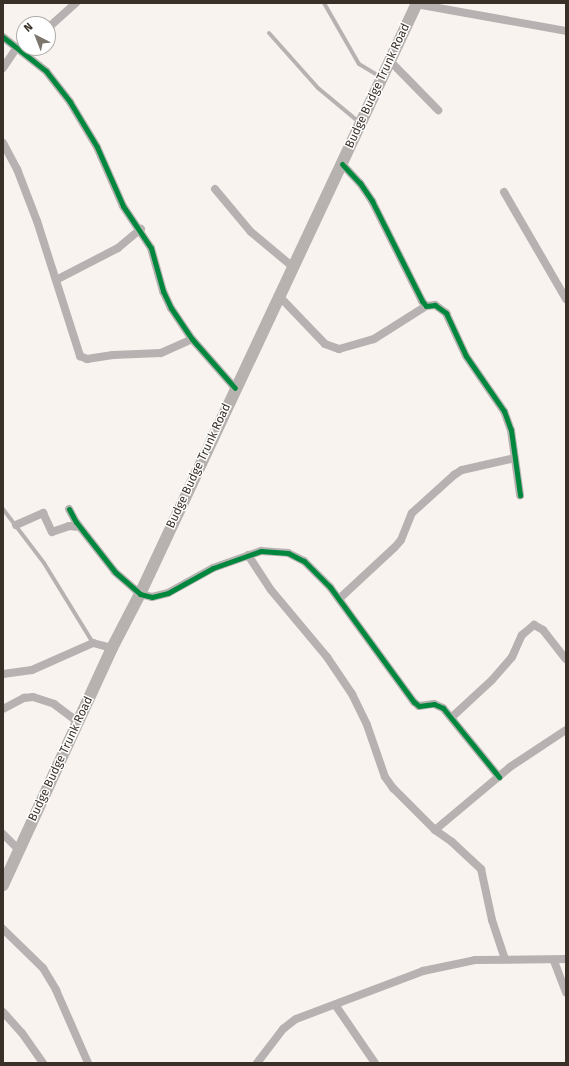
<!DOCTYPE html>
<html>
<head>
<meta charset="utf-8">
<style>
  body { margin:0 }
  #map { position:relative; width:569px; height:1066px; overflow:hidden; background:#f8f3ee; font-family:"Fira Sans",sans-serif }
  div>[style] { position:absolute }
  .service>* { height:4px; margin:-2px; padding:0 2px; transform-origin:2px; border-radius:2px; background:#b7b2b1 }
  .minor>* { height:8px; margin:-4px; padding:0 4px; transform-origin:4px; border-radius:4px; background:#b7b2b1 }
  .secondary>* { height:12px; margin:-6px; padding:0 6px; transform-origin:6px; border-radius:6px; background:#b7b1af }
  .cycleway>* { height:5px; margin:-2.5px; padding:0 2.5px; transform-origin:2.5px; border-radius:2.5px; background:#00873e }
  span { translate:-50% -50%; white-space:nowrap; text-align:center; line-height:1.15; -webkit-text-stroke:3px #fff; paint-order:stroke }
  .street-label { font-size:12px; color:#393128 }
  .frame { position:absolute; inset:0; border:4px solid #393128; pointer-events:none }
  .north { position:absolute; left:16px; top:16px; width:40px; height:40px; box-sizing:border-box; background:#fff; border:1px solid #b0ada9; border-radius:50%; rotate:318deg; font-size:11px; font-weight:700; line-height:16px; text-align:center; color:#393128 }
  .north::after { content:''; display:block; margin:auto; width:14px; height:18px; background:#7c756d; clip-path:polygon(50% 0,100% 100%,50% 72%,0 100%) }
</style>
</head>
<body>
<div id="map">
  <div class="service">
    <div style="left:324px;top:3px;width:70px;rotate:60.2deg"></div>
    <div style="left:359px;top:64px;width:26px;rotate:31deg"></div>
    <div style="left:269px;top:33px;width:74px;rotate:48.3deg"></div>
    <div style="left:318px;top:88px;width:53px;rotate:39.7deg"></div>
    <div style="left:3px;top:509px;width:68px;rotate:52.8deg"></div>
    <div style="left:44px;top:563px;width:94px;rotate:58.5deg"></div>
  </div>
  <div class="minor">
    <div style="left:416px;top:4px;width:152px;rotate:10.2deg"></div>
    <div style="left:48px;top:28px;width:38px;rotate:-42deg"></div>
    <div style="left:3px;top:37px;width:55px;rotate:38.3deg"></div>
    <div style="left:46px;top:71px;width:39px;rotate:52deg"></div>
    <div style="left:70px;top:102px;width:52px;rotate:59deg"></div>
    <div style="left:97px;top:147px;width:64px;rotate:66.2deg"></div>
    <div style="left:123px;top:206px;width:50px;rotate:56.3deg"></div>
    <div style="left:151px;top:248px;width:45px;rotate:74.4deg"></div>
    <div style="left:163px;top:291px;width:19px;rotate:65deg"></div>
    <div style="left:171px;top:308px;width:37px;rotate:56deg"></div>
    <div style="left:192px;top:339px;width:65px;rotate:48.7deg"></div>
    <div style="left:390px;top:61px;width:69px;rotate:45.6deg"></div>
    <div style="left:3px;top:68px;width:25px;rotate:-56deg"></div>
    <div style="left:3px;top:143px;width:30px;rotate:62deg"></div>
    <div style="left:17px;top:169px;width:56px;rotate:69deg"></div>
    <div style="left:37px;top:221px;width:142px;rotate:72.3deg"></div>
    <div style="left:80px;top:356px;width:8px;rotate:23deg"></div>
    <div style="left:87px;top:359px;width:26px;rotate:-9deg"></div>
    <div style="left:113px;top:355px;width:48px;rotate:-2.4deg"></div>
    <div style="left:161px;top:353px;width:34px;rotate:-24deg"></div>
    <div style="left:342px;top:164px;width:26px;rotate:47deg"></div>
    <div style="left:360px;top:183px;width:22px;rotate:56deg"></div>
    <div style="left:372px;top:201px;width:112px;rotate:63.4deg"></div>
    <div style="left:422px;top:301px;width:6px;rotate:51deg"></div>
    <div style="left:426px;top:306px;width:9px;rotate:-6deg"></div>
    <div style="left:435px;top:305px;width:14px;rotate:36deg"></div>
    <div style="left:446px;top:313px;width:47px;rotate:65.1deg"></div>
    <div style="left:466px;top:356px;width:67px;rotate:55.4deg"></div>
    <div style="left:504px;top:411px;width:20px;rotate:70deg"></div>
    <div style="left:511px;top:430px;width:66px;rotate:82.1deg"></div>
    <div style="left:215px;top:189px;width:56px;rotate:50.1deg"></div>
    <div style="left:251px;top:232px;width:55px;rotate:39.8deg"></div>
    <div style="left:504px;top:192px;width:124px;rotate:59.9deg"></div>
    <div style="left:56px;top:280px;width:70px;rotate:-27.3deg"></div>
    <div style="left:118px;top:248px;width:30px;rotate:-40deg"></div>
    <div style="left:279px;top:296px;width:66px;rotate:46.2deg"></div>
    <div style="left:325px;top:344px;width:15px;rotate:20deg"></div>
    <div style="left:339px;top:349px;width:36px;rotate:-16deg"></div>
    <div style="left:374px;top:339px;width:62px;rotate:-32.4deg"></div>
    <div style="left:69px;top:509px;width:15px;rotate:62deg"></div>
    <div style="left:76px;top:522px;width:63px;rotate:52deg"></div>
    <div style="left:115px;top:572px;width:33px;rotate:41deg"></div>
    <div style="left:140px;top:594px;width:12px;rotate:14deg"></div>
    <div style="left:152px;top:597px;width:16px;rotate:-14deg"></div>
    <div style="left:168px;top:593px;width:51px;rotate:-29.1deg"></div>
    <div style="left:213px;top:568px;width:51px;rotate:-19.5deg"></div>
    <div style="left:261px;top:551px;width:27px;rotate:4deg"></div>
    <div style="left:288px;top:553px;width:18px;rotate:27deg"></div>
    <div style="left:304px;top:561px;width:37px;rotate:45deg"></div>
    <div style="left:330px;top:587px;width:142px;rotate:53.9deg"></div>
    <div style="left:414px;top:702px;width:6px;rotate:39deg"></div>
    <div style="left:419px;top:706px;width:15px;rotate:-8deg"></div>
    <div style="left:434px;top:704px;width:10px;rotate:24deg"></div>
    <div style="left:443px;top:708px;width:89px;rotate:50.9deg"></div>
    <div style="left:16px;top:525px;width:30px;rotate:-24deg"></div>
    <div style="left:43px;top:513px;width:21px;rotate:65deg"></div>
    <div style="left:52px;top:532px;width:18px;rotate:-19deg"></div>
    <div style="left:69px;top:526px;width:10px;rotate:6deg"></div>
    <div style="left:248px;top:555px;width:42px;rotate:56.7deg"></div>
    <div style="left:271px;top:590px;width:87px;rotate:50.1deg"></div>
    <div style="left:327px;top:657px;width:45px;rotate:56deg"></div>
    <div style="left:352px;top:694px;width:34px;rotate:64deg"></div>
    <div style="left:367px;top:725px;width:55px;rotate:70.9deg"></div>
    <div style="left:385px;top:777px;width:14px;rotate:54deg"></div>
    <div style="left:393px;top:788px;width:59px;rotate:45deg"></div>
    <div style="left:435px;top:830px;width:21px;rotate:35deg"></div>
    <div style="left:452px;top:842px;width:40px;rotate:43deg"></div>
    <div style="left:481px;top:869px;width:52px;rotate:77.8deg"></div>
    <div style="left:492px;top:920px;width:41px;rotate:71.6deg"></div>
    <div style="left:339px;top:599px;width:76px;rotate:-42.9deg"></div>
    <div style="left:395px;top:547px;width:9px;rotate:-49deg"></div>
    <div style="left:401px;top:540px;width:29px;rotate:-68deg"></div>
    <div style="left:412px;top:513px;width:57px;rotate:-42.1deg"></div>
    <div style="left:454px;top:475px;width:9px;rotate:-32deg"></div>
    <div style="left:462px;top:470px;width:54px;rotate:-12.8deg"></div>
    <div style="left:3px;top:674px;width:29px;rotate:-8deg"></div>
    <div style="left:32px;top:670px;width:67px;rotate:-23.9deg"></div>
    <div style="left:93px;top:643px;width:20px;rotate:15deg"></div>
    <div style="left:3px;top:709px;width:24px;rotate:-28deg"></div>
    <div style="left:24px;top:698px;width:9px;rotate:-6deg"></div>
    <div style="left:33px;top:697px;width:22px;rotate:18deg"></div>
    <div style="left:54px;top:704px;width:30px;rotate:37deg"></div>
    <div style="left:452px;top:717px;width:54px;rotate:-42.8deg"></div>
    <div style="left:492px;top:680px;width:30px;rotate:-49deg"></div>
    <div style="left:512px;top:657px;width:24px;rotate:-66deg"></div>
    <div style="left:522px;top:635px;width:16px;rotate:-40deg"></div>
    <div style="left:534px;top:625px;width:10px;rotate:29deg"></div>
    <div style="left:543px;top:630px;width:37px;rotate:52deg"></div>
    <div style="left:435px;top:830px;width:98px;rotate:-40deg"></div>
    <div style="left:510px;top:767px;width:67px;rotate:-33.5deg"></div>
    <div style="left:3px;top:834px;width:23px;rotate:45deg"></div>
    <div style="left:3px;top:929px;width:56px;rotate:44.3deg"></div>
    <div style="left:43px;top:968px;width:26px;rotate:59deg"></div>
    <div style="left:56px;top:990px;width:80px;rotate:66.3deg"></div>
    <div style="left:554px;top:961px;width:34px;rotate:69deg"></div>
    <div style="left:336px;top:1006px;width:69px;rotate:55.6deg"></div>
    <div style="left:3px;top:1012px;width:28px;rotate:48deg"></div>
    <div style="left:22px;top:1033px;width:37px;rotate:55deg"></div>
    <div style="left:257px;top:1063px;width:43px;rotate:-52.6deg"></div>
    <div style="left:283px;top:1029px;width:16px;rotate:-38deg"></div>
    <div style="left:296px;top:1019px;width:136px;rotate:-20.7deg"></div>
    <div style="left:423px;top:971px;width:53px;rotate:-11.9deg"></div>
    <div style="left:475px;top:960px;width:91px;rotate:-0.6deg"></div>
  </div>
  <div class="secondary">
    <div style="left:3px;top:885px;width:261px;rotate:-65.3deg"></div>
    <div style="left:112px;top:648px;width:61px;rotate:-62.6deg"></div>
    <div style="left:140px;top:594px;width:653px;rotate:-64.89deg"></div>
  </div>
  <div class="cycleway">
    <div style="left:3px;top:37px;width:55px;rotate:38.3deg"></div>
    <div style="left:46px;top:71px;width:39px;rotate:52deg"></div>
    <div style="left:70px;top:102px;width:52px;rotate:59deg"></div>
    <div style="left:97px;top:147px;width:64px;rotate:66.2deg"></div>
    <div style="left:123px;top:206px;width:50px;rotate:56.3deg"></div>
    <div style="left:151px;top:248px;width:45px;rotate:74.4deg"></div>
    <div style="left:163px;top:291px;width:19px;rotate:65deg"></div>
    <div style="left:171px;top:308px;width:37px;rotate:56deg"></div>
    <div style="left:192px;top:339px;width:65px;rotate:48.7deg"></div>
    <div style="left:342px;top:164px;width:26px;rotate:47deg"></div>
    <div style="left:360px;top:183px;width:22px;rotate:56deg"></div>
    <div style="left:372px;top:201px;width:112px;rotate:63.4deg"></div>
    <div style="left:422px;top:301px;width:6px;rotate:51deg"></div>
    <div style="left:426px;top:306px;width:9px;rotate:-6deg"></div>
    <div style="left:435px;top:305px;width:14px;rotate:36deg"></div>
    <div style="left:446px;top:313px;width:47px;rotate:65.1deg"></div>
    <div style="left:466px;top:356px;width:67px;rotate:55.4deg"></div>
    <div style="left:504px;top:411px;width:20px;rotate:70deg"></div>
    <div style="left:511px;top:430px;width:66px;rotate:82.1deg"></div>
    <div style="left:69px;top:509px;width:15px;rotate:62deg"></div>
    <div style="left:76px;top:522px;width:63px;rotate:52deg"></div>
    <div style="left:115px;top:572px;width:33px;rotate:41deg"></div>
    <div style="left:140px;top:594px;width:12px;rotate:14deg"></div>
    <div style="left:152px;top:597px;width:16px;rotate:-14deg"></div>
    <div style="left:168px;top:593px;width:51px;rotate:-29.1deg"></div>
    <div style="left:213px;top:568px;width:51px;rotate:-19.5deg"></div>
    <div style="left:261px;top:551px;width:27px;rotate:4deg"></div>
    <div style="left:288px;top:553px;width:18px;rotate:27deg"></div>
    <div style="left:304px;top:561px;width:37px;rotate:45deg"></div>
    <div style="left:330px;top:587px;width:142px;rotate:53.9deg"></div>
    <div style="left:414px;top:702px;width:6px;rotate:39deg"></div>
    <div style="left:419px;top:706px;width:15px;rotate:-8deg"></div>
    <div style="left:434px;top:704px;width:10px;rotate:24deg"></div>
    <div style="left:443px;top:708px;width:89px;rotate:50.9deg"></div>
  </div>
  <div class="street-label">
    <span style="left:378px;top:86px;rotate:-65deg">Budge Budge Trunk Road</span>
    <span style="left:199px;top:466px;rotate:-65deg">Budge Budge Trunk Road</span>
    <span style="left:61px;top:759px;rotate:-65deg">Budge Budge Trunk Road</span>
  </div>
  <div class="frame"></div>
  <div class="north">N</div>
</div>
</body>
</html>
